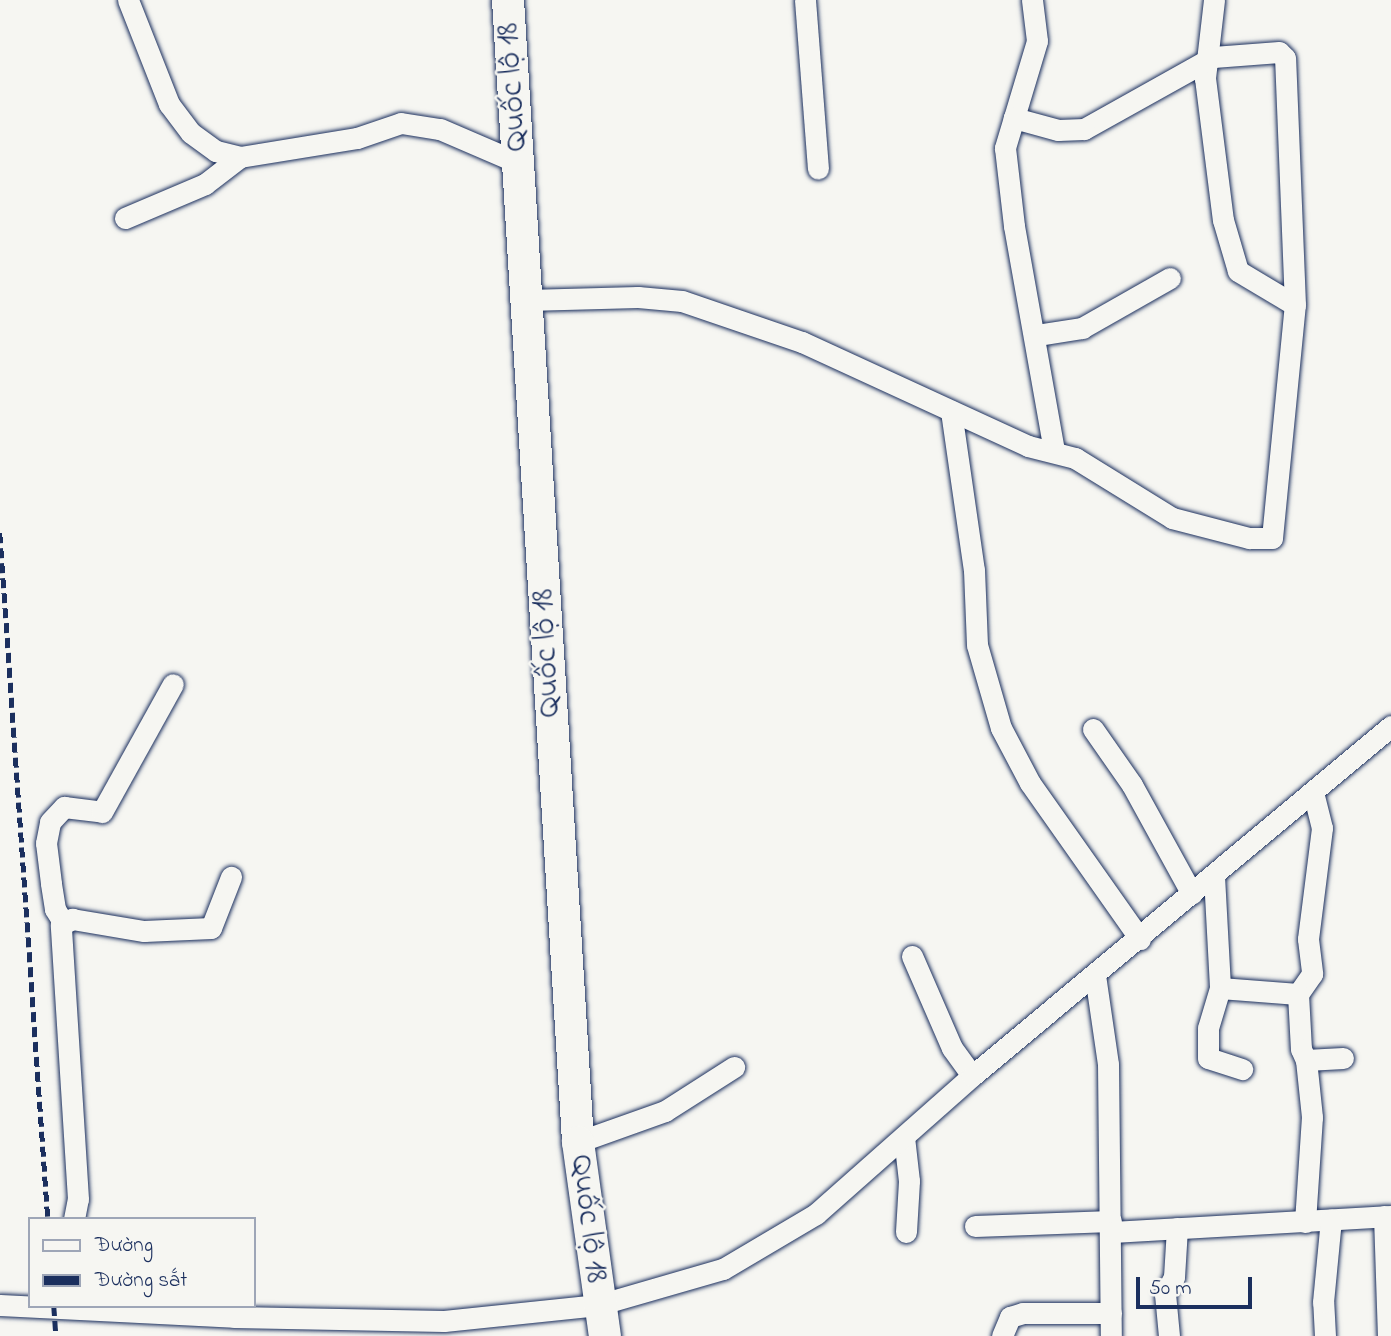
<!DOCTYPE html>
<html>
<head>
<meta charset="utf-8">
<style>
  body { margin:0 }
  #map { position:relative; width:1391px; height:1336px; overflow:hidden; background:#f6f6f2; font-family:"Indie Flower",sans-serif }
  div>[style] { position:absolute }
  .roads { filter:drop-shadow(0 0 2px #1b2f5e) drop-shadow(0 0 2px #1b2f5e) }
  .minor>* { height:21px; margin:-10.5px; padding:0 10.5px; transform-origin:10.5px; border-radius:10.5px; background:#f6f6f2 }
  .highway>* { height:32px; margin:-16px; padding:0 16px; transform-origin:16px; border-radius:16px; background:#f6f6f2 }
  .rail>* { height:4.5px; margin-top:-2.25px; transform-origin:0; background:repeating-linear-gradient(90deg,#1b2f5e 0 10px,transparent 0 15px) }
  span { translate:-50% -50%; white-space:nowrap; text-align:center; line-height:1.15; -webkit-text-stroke:5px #f6f6f2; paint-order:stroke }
  .street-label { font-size:32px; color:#1b2f5e }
  .legend { position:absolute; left:28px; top:1217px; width:228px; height:91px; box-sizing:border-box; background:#f6f6f2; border:2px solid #9ea6b7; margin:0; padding:9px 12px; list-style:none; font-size:21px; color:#1b2f5e }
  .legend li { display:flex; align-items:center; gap:14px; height:35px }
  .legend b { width:35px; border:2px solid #9ea6b7 }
  .scale { position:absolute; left:1136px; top:1277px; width:116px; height:32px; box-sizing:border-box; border:4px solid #1b2f5e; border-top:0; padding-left:9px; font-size:21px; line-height:24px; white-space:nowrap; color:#1b2f5e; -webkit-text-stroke:5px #f6f6f2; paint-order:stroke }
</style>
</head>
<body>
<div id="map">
  <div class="roads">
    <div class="minor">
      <div style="left:128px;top:0;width:112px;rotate:68.5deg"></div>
      <div style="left:169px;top:104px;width:36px;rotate:53deg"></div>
      <div style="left:191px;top:133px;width:31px;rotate:36deg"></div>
      <div style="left:216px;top:151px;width:25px;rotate:14deg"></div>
      <div style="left:240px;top:157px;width:119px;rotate:-9.2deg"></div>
      <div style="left:357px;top:138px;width:46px;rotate:-18.8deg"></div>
      <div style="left:401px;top:123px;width:39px;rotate:9deg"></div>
      <div style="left:440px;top:129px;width:86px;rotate:23.3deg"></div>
      <div style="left:805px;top:0;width:169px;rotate:85.6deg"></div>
      <div style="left:1032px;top:0;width:41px;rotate:83deg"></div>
      <div style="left:1037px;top:41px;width:112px;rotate:106.7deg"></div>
      <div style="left:1005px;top:148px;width:79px;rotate:83.4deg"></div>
      <div style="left:1014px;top:226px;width:228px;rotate:79.9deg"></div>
      <div style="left:1214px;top:0;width:79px;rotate:96.6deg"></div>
      <div style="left:1205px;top:78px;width:143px;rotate:82.8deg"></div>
      <div style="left:1223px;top:220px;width:53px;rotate:73.6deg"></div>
      <div style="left:1238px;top:271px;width:66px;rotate:30.8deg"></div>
      <div style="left:125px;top:218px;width:87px;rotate:-23deg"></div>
      <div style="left:205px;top:184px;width:44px;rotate:-37.6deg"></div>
      <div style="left:527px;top:300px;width:111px;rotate:-1.5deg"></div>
      <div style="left:638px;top:297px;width:44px;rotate:5.2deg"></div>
      <div style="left:682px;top:301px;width:127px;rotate:18.9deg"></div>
      <div style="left:802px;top:342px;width:249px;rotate:24.7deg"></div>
      <div style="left:1028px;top:446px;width:49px;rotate:14.3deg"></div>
      <div style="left:1075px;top:458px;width:114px;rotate:31.7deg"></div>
      <div style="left:1172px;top:518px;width:80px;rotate:14.6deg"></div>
      <div style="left:1249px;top:538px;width:23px"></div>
      <div style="left:1272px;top:538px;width:234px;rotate:-84.4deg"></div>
      <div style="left:1295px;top:305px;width:247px;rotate:-92.3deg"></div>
      <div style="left:1285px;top:58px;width:8px;rotate:-135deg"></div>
      <div style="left:1279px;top:52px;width:66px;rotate:175.7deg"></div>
      <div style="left:1213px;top:57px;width:148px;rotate:150.8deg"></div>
      <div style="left:1084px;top:129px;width:26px;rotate:178deg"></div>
      <div style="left:1058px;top:130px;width:46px;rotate:-164.7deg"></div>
      <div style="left:1037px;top:335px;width:46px;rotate:-8.8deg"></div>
      <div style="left:1082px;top:328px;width:101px;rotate:-29.6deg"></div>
      <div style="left:951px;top:411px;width:161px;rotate:81.8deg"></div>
      <div style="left:974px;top:570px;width:75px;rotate:87.7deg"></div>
      <div style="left:977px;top:645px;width:86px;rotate:73.9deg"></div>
      <div style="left:1001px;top:728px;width:62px;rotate:62.2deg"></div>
      <div style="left:1030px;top:783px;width:191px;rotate:54.8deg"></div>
      <div style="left:1093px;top:729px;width:68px;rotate:55.1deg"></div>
      <div style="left:1132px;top:785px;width:124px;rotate:61.2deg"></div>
      <div style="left:1313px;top:792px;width:37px;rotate:76deg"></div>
      <div style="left:1322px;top:828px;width:112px;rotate:97.2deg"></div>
      <div style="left:1308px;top:939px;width:35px;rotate:83deg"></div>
      <div style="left:1312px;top:974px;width:24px;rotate:125deg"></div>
      <div style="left:1298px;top:994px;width:55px;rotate:86.9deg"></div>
      <div style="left:1301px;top:1049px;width:12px;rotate:66deg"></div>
      <div style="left:1306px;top:1060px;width:37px;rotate:-3deg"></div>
      <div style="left:1214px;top:876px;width:112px;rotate:86.9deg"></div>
      <div style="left:1220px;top:988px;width:42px;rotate:106.7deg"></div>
      <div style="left:1208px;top:1028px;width:30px;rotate:90deg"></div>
      <div style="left:1208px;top:1058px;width:36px;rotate:18deg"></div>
      <div style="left:63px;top:922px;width:15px;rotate:-122deg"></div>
      <div style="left:55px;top:909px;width:26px;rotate:-99deg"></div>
      <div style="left:51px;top:883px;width:40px;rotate:-97.1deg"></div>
      <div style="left:46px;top:843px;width:21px;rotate:-79deg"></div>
      <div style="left:50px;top:822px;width:21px;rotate:-47deg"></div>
      <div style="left:64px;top:807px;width:38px;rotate:7deg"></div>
      <div style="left:102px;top:812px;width:146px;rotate:-61deg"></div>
      <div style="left:912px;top:956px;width:100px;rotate:66.5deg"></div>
      <div style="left:952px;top:1048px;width:34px;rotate:54deg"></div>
      <div style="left:1095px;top:975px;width:90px;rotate:81.7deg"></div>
      <div style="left:1108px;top:1064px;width:272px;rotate:89.4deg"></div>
      <div style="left:1220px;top:988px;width:78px;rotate:4.4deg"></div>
      <div style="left:904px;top:1137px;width:44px;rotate:83.5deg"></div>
      <div style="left:909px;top:1181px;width:51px;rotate:93.4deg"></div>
      <div style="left:578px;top:1142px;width:92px;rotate:-19.6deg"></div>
      <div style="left:665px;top:1111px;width:82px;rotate:-32.5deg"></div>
      <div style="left:1384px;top:1216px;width:120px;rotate:88.1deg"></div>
      <div style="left:74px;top:1219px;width:20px;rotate:-79deg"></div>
      <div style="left:78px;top:1199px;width:275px;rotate:-93.6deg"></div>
      <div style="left:61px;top:925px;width:13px;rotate:-29deg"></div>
      <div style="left:72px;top:919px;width:73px;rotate:9.5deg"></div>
      <div style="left:144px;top:931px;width:67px;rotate:-2.6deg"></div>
      <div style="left:211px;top:928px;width:55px;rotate:-68.6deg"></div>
      <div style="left:1305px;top:1222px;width:105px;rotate:-86.2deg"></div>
      <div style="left:1312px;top:1117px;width:57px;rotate:-96deg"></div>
      <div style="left:975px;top:1226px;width:136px;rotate:-2.1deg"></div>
      <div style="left:1112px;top:1232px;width:279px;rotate:-3.3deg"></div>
      <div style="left:0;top:1305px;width:234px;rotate:2.9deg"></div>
      <div style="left:234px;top:1317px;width:210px;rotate:1.1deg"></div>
      <div style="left:444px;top:1321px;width:155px;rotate:-5.9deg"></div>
      <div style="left:598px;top:1305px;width:130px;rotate:-16.1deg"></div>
      <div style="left:723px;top:1269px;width:108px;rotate:-30.6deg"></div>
      <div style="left:816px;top:1214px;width:208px;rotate:-41.5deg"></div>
      <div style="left:972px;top:1076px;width:546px;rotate:-39.87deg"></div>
      <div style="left:1002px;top:1336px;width:21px;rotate:-67deg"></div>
      <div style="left:1010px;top:1317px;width:14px;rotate:-17deg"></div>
      <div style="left:1023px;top:1313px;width:88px"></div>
      <div style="left:1169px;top:1336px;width:42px;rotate:-95.4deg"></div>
      <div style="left:1165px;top:1294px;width:19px;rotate:-62deg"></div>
      <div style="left:1174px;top:1277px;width:49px;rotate:-86.5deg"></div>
      <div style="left:1325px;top:1336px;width:34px;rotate:-93deg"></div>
      <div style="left:1323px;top:1302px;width:83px;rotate:-84.5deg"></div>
    </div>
    <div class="highway">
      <div style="left:508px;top:0;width:1144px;rotate:86.49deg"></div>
      <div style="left:578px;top:1142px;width:196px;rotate:82.1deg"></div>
    </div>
  </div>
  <div class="rail">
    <div style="left:0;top:533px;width:688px;rotate:86deg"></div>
    <div style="left:54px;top:1306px;width:30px;rotate:86deg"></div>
  </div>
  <div class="street-label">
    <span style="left:514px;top:87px;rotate:-94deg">Quốc lộ 18</span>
    <span style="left:548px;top:653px;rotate:-93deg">Quốc lộ 18</span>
    <span style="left:587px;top:1219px;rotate:83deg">Quốc lộ 18</span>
  </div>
  <ul class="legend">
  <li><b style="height:9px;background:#f6f6f2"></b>Đường</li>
  <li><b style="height:9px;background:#1b2f5e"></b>Đường sắt</li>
  </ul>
  <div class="scale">50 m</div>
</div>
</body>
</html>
